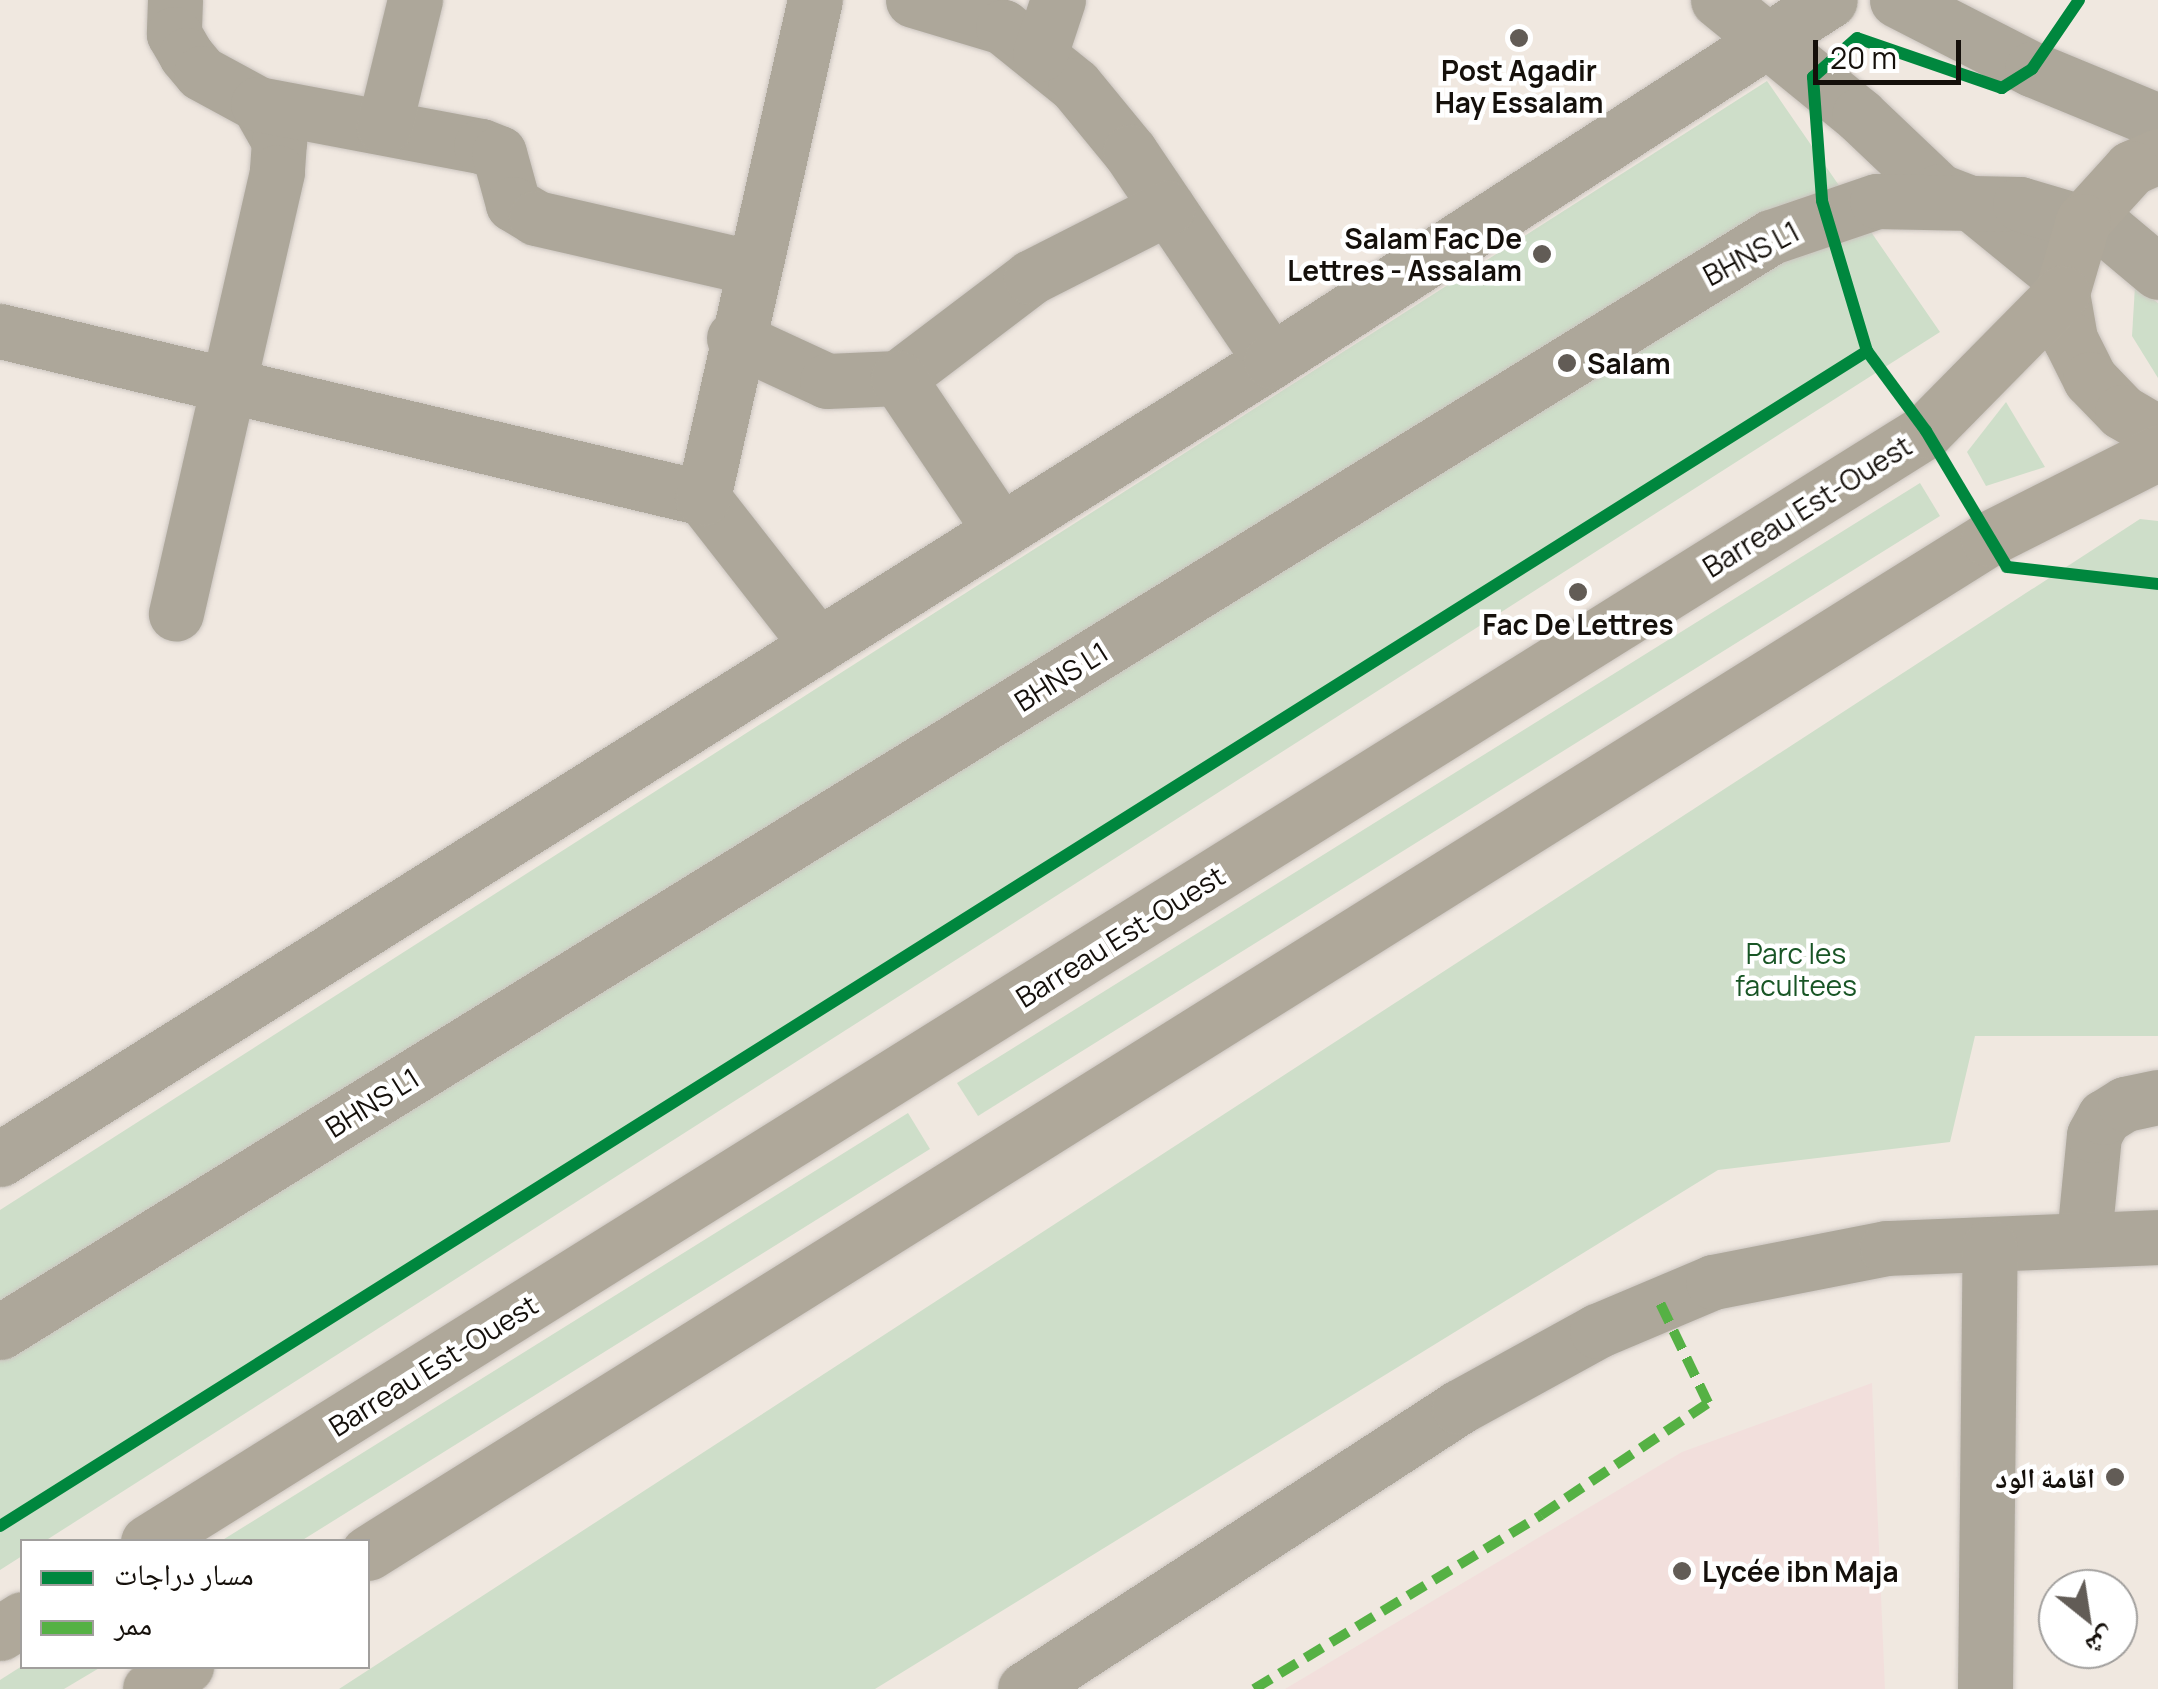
<!DOCTYPE html>
<html>
<head>
<meta charset="utf-8">
<style>
  body { margin:0 }
  #map { position:relative; width:2158px; height:1689px; overflow:hidden; background:#f0e8e0; font-family:Manrope,"Noto Naskh Arabic",sans-serif }
  div>[style] { position:absolute }
  .education>* { inset:0; background:#f2dfdc }
  .green>* { inset:0; background:#cedec9 }
  .roads { filter:drop-shadow(0 0 2px #cbc5c0) drop-shadow(0 0 2px #cbc5c0) }
  .minor>* { height:55px; margin:-27.5px; padding:0 27.5px; transform-origin:27.5px; border-radius:27.5px; background:#ada79a }
  .major>* { height:55px; margin:-27.5px; padding:0 27.5px; transform-origin:27.5px; border-radius:27.5px; background:#afa89a }
  .quiet>* { height:10px; margin-top:-5px; transform-origin:0; background:repeating-linear-gradient(90deg,#55b144 0 20px,transparent 0 30px) }
  .cycleway>* { height:12px; margin:-6px; padding:0 6px; transform-origin:6px; border-radius:6px; background:#00873e }
  .dots>* { width:28px; height:28px; translate:-50% -50%; box-sizing:border-box; border:5px solid #fff; border-radius:50% }
  span { translate:-50% -50%; white-space:nowrap; text-align:center; line-height:1.15; -webkit-text-stroke:9px #fff; paint-order:stroke }
  .poi-label { font-size:28px; color:#15100b; font-weight:700 }
  .right { translate:-100% -50%; text-align:right }
  .left { translate:0 -50%; text-align:left }
  .street-label { font-size:28px; color:#15100b }
  .park-label { font-size:28px; color:#185525 }
  .legend { position:absolute; left:20px; top:1539px; width:350px; height:130px; box-sizing:border-box; background:#fff; border:2px solid #a19f9d; margin:0; padding:12px 18px; list-style:none; font-size:30px; color:#15100b }
  .legend li { display:flex; align-items:center; gap:20px; height:50px }
  .legend b { width:50px; border:2px solid #a19f9d }
  .north { position:absolute; left:2038px; top:1569px; width:100px; height:100px; box-sizing:border-box; background:#fff; border:2px solid #a19f9d; border-radius:50%; rotate:150deg; font-size:28px; font-weight:700; line-height:40px; text-align:center; color:#15100b }
  .north::after { content:''; display:block; margin:auto; width:35px; height:45px; background:#625c56; clip-path:polygon(50% 0,100% 100%,50% 72%,0 100%) }
  .scale { position:absolute; left:1813px; top:40px; width:148px; height:45px; box-sizing:border-box; border:5px solid #15100b; border-top:0; padding-left:12px; font-size:30px; line-height:35px; white-space:nowrap; color:#15100b; -webkit-text-stroke:8px #fff; paint-order:stroke }
</style>
</head>
<body>
<div id="map">
  <div class="education">
    <div style="clip-path:polygon(1872px 1383px,1885px 1689px,1285px 1689px,1682px 1452px)"></div>
  </div>
  <div class="green">
    <div style="clip-path:polygon(1767px 81px,1940px 332px,45px 1541px,22px 1542px,22px 1556px,0 1570px,0 1210px)"></div>
    <div style="clip-path:polygon(2135px 286px,2158px 303px,2158px 378px,2132px 336px)"></div>
    <div style="clip-path:polygon(2006px 402px,2045px 467px,1986px 486px,1967px 452px)"></div>
    <div style="clip-path:polygon(1920px 483px,1940px 516px,978px 1116px,957px 1083px)"></div>
    <div style="clip-path:polygon(2140px 519px,2158px 521px,2158px 1036px,1975px 1036px,1950px 1142px,1718px 1170px,875px 1689px,339px 1689px)"></div>
    <div style="clip-path:polygon(908px 1113px,930px 1149px,301px 1541px,221px 1541px)"></div>
    <div style="clip-path:polygon(22px 1666px,101px 1667px,64px 1689px,0 1689px,0 1680px)"></div>
  </div>
  <div class="roads">
    <div class="minor">
      <div style="left:175px;top:0;width:34px;rotate:92deg"></div>
      <div style="left:174px;top:34px;width:24px;rotate:60deg"></div>
      <div style="left:186px;top:55px;width:23px;rotate:50deg"></div>
      <div style="left:201px;top:73px;width:65px;rotate:28.5deg"></div>
      <div style="left:258px;top:104px;width:43px;rotate:60.4deg"></div>
      <div style="left:279px;top:141px;width:31px;rotate:94deg"></div>
      <div style="left:277px;top:172px;width:453px;rotate:102.9deg"></div>
      <div style="left:913px;top:0;width:94px;rotate:16.7deg"></div>
      <div style="left:1003px;top:27px;width:92px;rotate:38.9deg"></div>
      <div style="left:1075px;top:85px;width:87px;rotate:50.6deg"></div>
      <div style="left:1130px;top:152px;width:252px;rotate:56deg"></div>
      <div style="left:1718px;top:0;width:182px;rotate:39.2deg"></div>
      <div style="left:1859px;top:115px;width:110px;rotate:43.5deg"></div>
      <div style="left:1939px;top:191px;width:34px;rotate:21deg"></div>
      <div style="left:1971px;top:203px;width:119px;rotate:39.2deg"></div>
      <div style="left:1897px;top:0;width:152px;rotate:27.1deg"></div>
      <div style="left:2032px;top:69px;width:136px;rotate:22.4deg"></div>
      <div style="left:1040px;top:54px;width:57px;rotate:-71.6deg"></div>
      <div style="left:258px;top:104px;width:227px;rotate:10.7deg"></div>
      <div style="left:481px;top:146px;width:19px;rotate:21deg"></div>
      <div style="left:499px;top:153px;width:53px;rotate:74.6deg"></div>
      <div style="left:513px;top:204px;width:27px;rotate:31deg"></div>
      <div style="left:536px;top:218px;width:220px;rotate:12.9deg"></div>
      <div style="left:384px;top:127px;width:131px;rotate:-76.3deg"></div>
      <div style="left:0;top:331px;width:723px;rotate:13.36deg"></div>
      <div style="left:703px;top:498px;width:187px;rotate:52deg"></div>
      <div style="left:734px;top:338px;width:102px;rotate:24.8deg"></div>
      <div style="left:827px;top:381px;width:71px;rotate:-2.4deg"></div>
      <div style="left:898px;top:378px;width:167px;rotate:-37.2deg"></div>
      <div style="left:1031px;top:277px;width:153px;rotate:-26.9deg"></div>
      <div style="left:898px;top:378px;width:184px;rotate:56.1deg"></div>
      <div style="left:703px;top:498px;width:510px;rotate:-77.33deg"></div>
      <div style="left:0;top:1159px;width:1501px;rotate:-32.12deg"></div>
      <div style="left:1271px;top:361px;width:665px;rotate:-32.85deg"></div>
      <div style="left:2084px;top:1237px;width:102px;rotate:-84.4deg"></div>
      <div style="left:2094px;top:1135px;width:21px;rotate:-61deg"></div>
      <div style="left:2104px;top:1117px;width:25px;rotate:-32deg"></div>
      <div style="left:2125px;top:1104px;width:34px;rotate:-12deg"></div>
      <div style="left:0;top:1332px;width:2082px;rotate:-31.73deg"></div>
      <div style="left:1771px;top:237px;width:112px;rotate:-18.8deg"></div>
      <div style="left:1877px;top:201px;width:143px;rotate:1.2deg"></div>
      <div style="left:2020px;top:204px;width:92px;rotate:16.5deg"></div>
      <div style="left:2108px;top:230px;width:65px;rotate:40deg"></div>
      <div style="left:1025px;top:1689px;width:518px;rotate:-33.01deg"></div>
      <div style="left:1459px;top:1407px;width:158px;rotate:-28.8deg"></div>
      <div style="left:1597px;top:1331px;width:126px;rotate:-22.9deg"></div>
      <div style="left:1713px;top:1282px;width:177px;rotate:-11.1deg"></div>
      <div style="left:1887px;top:1248px;width:271px;rotate:-2.3deg"></div>
      <div style="left:1985px;top:1689px;width:442px;rotate:-89.4deg"></div>
    </div>
    <div class="major">
      <div style="left:2158px;top:156px;width:30px;rotate:156deg"></div>
      <div style="left:2131px;top:168px;width:72px;rotate:132.2deg"></div>
      <div style="left:2083px;top:221px;width:75px;rotate:106.3deg"></div>
      <div style="left:2062px;top:293px;width:47px;rotate:80.1deg"></div>
      <div style="left:2070px;top:339px;width:45px;rotate:63.4deg"></div>
      <div style="left:2090px;top:379px;width:46px;rotate:45.9deg"></div>
      <div style="left:2122px;top:412px;width:42px;rotate:30.3deg"></div>
      <div style="left:148px;top:1542px;width:2097px;rotate:-32deg"></div>
      <div style="left:1926px;top:431px;width:194px;rotate:-45.4deg"></div>
      <div style="left:368px;top:1553px;width:1911px;rotate:-32.04deg"></div>
      <div style="left:1988px;top:539px;width:191px;rotate:-26.8deg"></div>
      <div style="left:0;top:1633px;width:26px;rotate:-32deg"></div>
      <div style="left:150px;top:1689px;width:43px;rotate:-32.6deg"></div>
    </div>
  </div>
  <div class="quiet">
    <div style="left:1254px;top:1689px;width:336px;rotate:-31.2deg"></div>
    <div style="left:1541px;top:1515px;width:201px;rotate:-33.8deg"></div>
    <div style="left:1708px;top:1403px;width:111px;rotate:-115.6deg"></div>
  </div>
  <div class="cycleway">
    <div style="left:2079px;top:0;width:83px;rotate:124.3deg"></div>
    <div style="left:2032px;top:69px;width:36px;rotate:148deg"></div>
    <div style="left:2002px;top:88px;width:153px;rotate:-161deg"></div>
    <div style="left:1857px;top:38px;width:59px;rotate:138.4deg"></div>
    <div style="left:1813px;top:77px;width:124px;rotate:85.8deg"></div>
    <div style="left:1822px;top:201px;width:157px;rotate:73.3deg"></div>
    <div style="left:1867px;top:351px;width:99px;rotate:53.6deg"></div>
    <div style="left:1926px;top:431px;width:158px;rotate:59.2deg"></div>
    <div style="left:2007px;top:567px;width:152px;rotate:6.4deg"></div>
    <div style="left:0;top:1526px;width:2206px;rotate:-32.18deg"></div>
  </div>
  <div class="dots">
    <div style="left:1519px;top:38px;background:#625c56"></div>
    <div style="left:1542px;top:254px;background:#625c56"></div>
    <div style="left:1567px;top:363px;background:#625c56"></div>
    <div style="left:1578px;top:592px;background:#625c56"></div>
    <div style="left:2115px;top:1477px;background:#625c56"></div>
    <div style="left:1682px;top:1571px;background:#625c56"></div>
  </div>
  <div class="poi-label">
    <span style="left:1519px;top:86px">Post Agadir<br>Hay Essalam</span>
    <span class="right" style="left:1522px;top:254px">Salam Fac De<br>Lettres - Assalam</span>
    <span class="left" style="left:1587px;top:363px">Salam</span>
    <span style="left:1578px;top:624px">Fac De Lettres</span>
    <span class="right" style="left:2095px;top:1477px">اقامة الود</span>
    <span class="left" style="left:1702px;top:1571px">Lycée ibn Maja</span>
  </div>
  <div class="street-label">
    <span style="left:1751px;top:253px;rotate:-28deg">BHNS L1</span>
    <span style="left:1807px;top:506px;rotate:-32deg">Barreau Est-Ouest</span>
    <span style="left:1061px;top:676px;rotate:-32deg">BHNS L1</span>
    <span style="left:1120px;top:936px;rotate:-32deg">Barreau Est-Ouest</span>
    <span style="left:372px;top:1102px;rotate:-32deg">BHNS L1</span>
    <span style="left:433px;top:1365px;rotate:-32deg">Barreau Est-Ouest</span>
  </div>
  <div class="park-label">
    <span style="left:1796px;top:969px">Parc les<br>facultees</span>
  </div>
  <ul class="legend">
  <li><b style="height:12px;background:#00873e"></b>مسار دراجات</li>
  <li><b style="height:12px;background:#55b144"></b>ممر</li>
  </ul>
  <div class="north">ش</div>
  <div class="scale">20 m</div>
</div>
</body>
</html>
